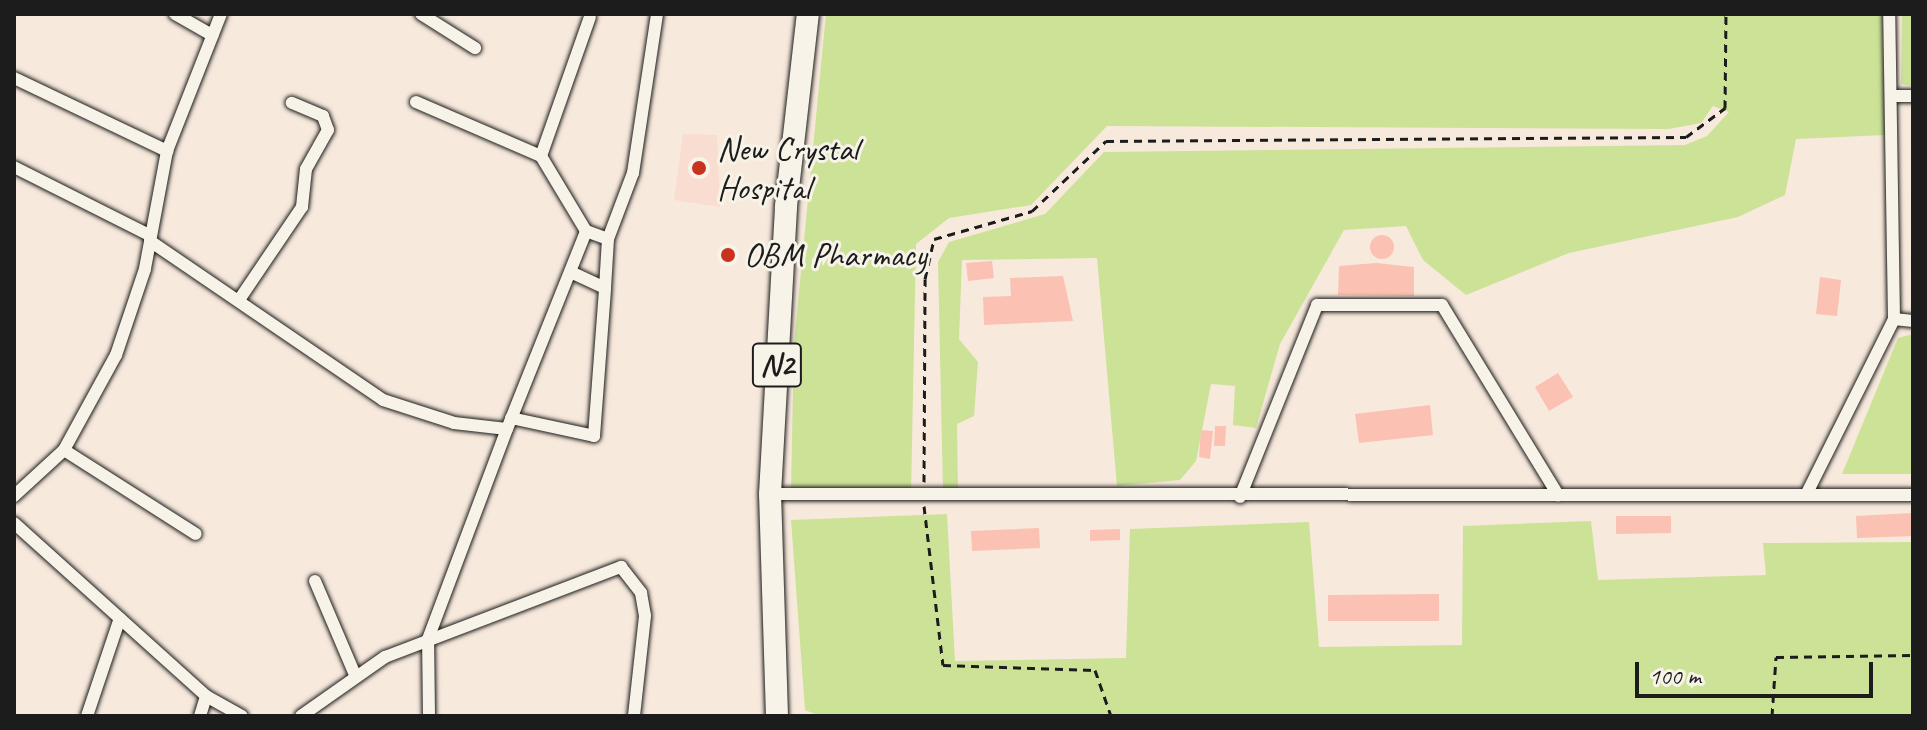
<!DOCTYPE html>
<html>
<head>
<meta charset="utf-8">
<style>
  body { margin:0 }
  #map { position:relative; width:1927px; height:730px; overflow:hidden; background:#f8e9dd; font-family:Caveat,sans-serif }
  div>[style] { position:absolute }
  .built>* { inset:0; background:#f9ddd0 }
  .green>* { inset:0; background:#cce297 }
  .building>* { inset:0; background:#fbc1b3 }
  .round { border-radius:50% }
  .path>* { height:3px; margin-top:-1.5px; transform-origin:0; background:repeating-linear-gradient(90deg,#1c1c1c 0 8px,transparent 0 14px) }
  .roads { filter:drop-shadow(0 0 2px #1c1c1c) drop-shadow(0 0 2px #1c1c1c) }
  .minor>* { height:12px; margin:-6px; padding:0 6px; transform-origin:6px; border-radius:6px; background:#f7f3e8 }
  .trunk>* { height:22px; margin:-11px; padding:0 11px; transform-origin:11px; border-radius:11px; background:#f7f3e8 }
  .dots>* { width:22px; height:22px; translate:-50% -50%; box-sizing:border-box; border:4px solid #f7f3e8; border-radius:50% }
  span { translate:-50% -50%; white-space:nowrap; text-align:center; line-height:1.15; -webkit-text-stroke:6px #f7f3e8; paint-order:stroke }
  .shield-label span { padding:2px 6px; background:#f7f3e8; border:2px solid; border-radius:6px; -webkit-text-stroke-width:0 }
  .shield-label { font-size:32px; color:#1c1c1c; font-weight:700 }
  .poi-label { font-size:34px; color:#1c1c1c }
  .left { translate:0 -50%; text-align:left }
  .frame { position:absolute; inset:0; border:16px solid #1c1c1c; pointer-events:none }
  .scale { position:absolute; left:1635px; top:662px; width:238px; height:36px; box-sizing:border-box; border:4px solid #1c1c1c; border-top:0; padding-left:10px; font-size:24px; line-height:28px; white-space:nowrap; color:#1c1c1c; -webkit-text-stroke:6px #f7f3e8; paint-order:stroke }
</style>
</head>
<body>
<div id="map">
  <div class="built">
    <div style="clip-path:polygon(683px 134px,717px 135px,720px 207px,674px 200px)"></div>
  </div>
  <div class="green">
    <div style="clip-path:polygon(826px 14px,1882px 14px,1885px 135px,1796px 139px,1785px 195px,1738px 217px,1569px 253px,1466px 295px,1423px 260px,1406px 226px,1344px 230px,1280px 344px,1256px 428px,1233px 425px,1235px 386px,1211px 384px,1196px 461px,1180px 480px,1117px 486px,1097px 258px,962px 260px,959px 339px,978px 362px,974px 416px,957px 424px,958px 493px,943px 492px,938px 262px,949px 242px,1045px 214px,1104px 152px,1685px 145px,1707px 136px,1729px 112px,1713px 106px,1701px 123px,1669px 129px,1107px 126px,1031px 205px,949px 218px,916px 244px,911px 493px,791px 490px,794px 343px)"></div>
    <div style="clip-path:polygon(1902px 14px,1913px 14px,1913px 86px,1901px 84px)"></div>
    <div style="clip-path:polygon(1913px 334px,1913px 474px,1842px 474px,1898px 338px)"></div>
    <div style="clip-path:polygon(947px 514px,955px 661px,1126px 658px,1130px 529px,1309px 522px,1319px 647px,1462px 645px,1463px 526px,1591px 521px,1598px 580px,1766px 575px,1763px 543px,1913px 542px,1913px 716px,820px 716px,805px 710px,791px 520px)"></div>
  </div>
  <div class="building">
    <div class="round" style="left:1370px;top:235px;width:24px;height:24px"></div>
    <div style="clip-path:polygon(992px 261px,994px 278px,968px 281px,966px 263px)"></div>
    <div style="clip-path:polygon(1376px 263px,1414px 267px,1414px 296px,1338px 295px,1339px 266px)"></div>
    <div style="clip-path:polygon(1063px 276px,1073px 321px,984px 325px,983px 297px,1011px 296px,1010px 278px)"></div>
    <div style="clip-path:polygon(1820px 277px,1841px 280px,1837px 316px,1816px 314px)"></div>
    <div style="clip-path:polygon(1558px 373px,1573px 397px,1549px 411px,1535px 387px)"></div>
    <div style="clip-path:polygon(1430px 405px,1433px 435px,1359px 443px,1355px 414px)"></div>
    <div style="clip-path:polygon(1215px 426px,1226px 426px,1225px 446px,1214px 446px)"></div>
    <div style="clip-path:polygon(1201px 430px,1213px 431px,1210px 459px,1199px 457px)"></div>
    <div style="clip-path:polygon(1913px 513px,1913px 536px,1857px 538px,1856px 516px)"></div>
    <div style="clip-path:polygon(1616px 516px,1671px 516px,1671px 533px,1616px 534px)"></div>
    <div style="clip-path:polygon(1039px 528px,1040px 548px,972px 551px,971px 531px)"></div>
    <div style="clip-path:polygon(1120px 529px,1120px 540px,1090px 541px,1090px 530px)"></div>
    <div style="clip-path:polygon(1439px 594px,1439px 621px,1328px 621px,1328px 595px)"></div>
  </div>
  <div class="path">
    <div style="left:924px;top:482px;width:203px;rotate:-89.7deg"></div>
    <div style="left:925px;top:279px;width:41px;rotate:-77.3deg"></div>
    <div style="left:934px;top:239px;width:102px;rotate:-15.9deg"></div>
    <div style="left:1032px;top:211px;width:102px;rotate:-43.4deg"></div>
    <div style="left:1106px;top:141px;width:580px;rotate:-0.4deg"></div>
    <div style="left:1686px;top:137px;width:49px;rotate:-36.6deg"></div>
    <div style="left:1725px;top:108px;width:94px;rotate:-89.4deg"></div>
    <div style="left:924px;top:506px;width:160px;rotate:83.2deg"></div>
    <div style="left:943px;top:665px;width:152px;rotate:1.9deg"></div>
    <div style="left:1095px;top:670px;width:49px;rotate:70.8deg"></div>
    <div style="left:1772px;top:716px;width:59px;rotate:-86.1deg"></div>
    <div style="left:1776px;top:657px;width:137px;rotate:-0.8deg"></div>
  </div>
  <div class="roads">
    <div class="minor">
      <div style="left:175px;top:14px;width:43px;rotate:29.6deg"></div>
      <div style="left:421px;top:14px;width:64px;rotate:32.2deg"></div>
      <div style="left:14px;top:78px;width:170px;rotate:25.5deg"></div>
      <div style="left:167px;top:151px;width:120px;rotate:100.6deg"></div>
      <div style="left:145px;top:269px;width:91px;rotate:108.6deg"></div>
      <div style="left:116px;top:355px;width:108px;rotate:118.7deg"></div>
      <div style="left:64px;top:450px;width:68px;rotate:137.4deg"></div>
      <div style="left:1891px;top:96px;width:22px"></div>
      <div style="left:416px;top:102px;width:136px;rotate:23.4deg"></div>
      <div style="left:167px;top:151px;width:147px;rotate:-68.5deg"></div>
      <div style="left:14px;top:167px;width:153px;rotate:26.7deg"></div>
      <div style="left:586px;top:231px;width:87px;rotate:-121deg"></div>
      <div style="left:541px;top:156px;width:147px;rotate:-70.6deg"></div>
      <div style="left:150px;top:241px;width:282px;rotate:34.3deg"></div>
      <div style="left:383px;top:400px;width:75px;rotate:17.9deg"></div>
      <div style="left:454px;top:423px;width:53px;rotate:6.5deg"></div>
      <div style="left:605px;top:288px;width:49px;rotate:-86.5deg"></div>
      <div style="left:241px;top:297px;width:109px;rotate:-55.9deg"></div>
      <div style="left:302px;top:207px;width:38px;rotate:-84deg"></div>
      <div style="left:306px;top:169px;width:45px;rotate:-60.6deg"></div>
      <div style="left:328px;top:130px;width:15px;rotate:-110deg"></div>
      <div style="left:323px;top:116px;width:34px;rotate:-157deg"></div>
      <div style="left:1894px;top:319px;width:19px;rotate:6deg"></div>
      <div style="left:511px;top:418px;width:85px;rotate:12.2deg"></div>
      <div style="left:594px;top:436px;width:148px;rotate:-85.7deg"></div>
      <div style="left:605px;top:288px;width:38px;rotate:-155deg"></div>
      <div style="left:64px;top:450px;width:156px;rotate:32.5deg"></div>
      <div style="left:1807px;top:493px;width:195px;rotate:-63.4deg"></div>
      <div style="left:1894px;top:319px;width:305px;rotate:-90.9deg"></div>
      <div style="left:770px;top:494px;width:1143px;rotate:0.05deg"></div>
      <div style="left:1240px;top:497px;width:207px;rotate:-68.1deg"></div>
      <div style="left:1317px;top:305px;width:125px"></div>
      <div style="left:1442px;top:305px;width:223px;rotate:58.6deg"></div>
      <div style="left:14px;top:523px;width:258px;rotate:42deg"></div>
      <div style="left:206px;top:696px;width:41px;rotate:29.1deg"></div>
      <div style="left:315px;top:581px;width:102px;rotate:66.9deg"></div>
      <div style="left:87px;top:716px;width:103px;rotate:-71.4deg"></div>
      <div style="left:200px;top:716px;width:21px;rotate:-73deg"></div>
      <div style="left:301px;top:716px;width:103px;rotate:-35.1deg"></div>
      <div style="left:385px;top:657px;width:253px;rotate:-20.9deg"></div>
      <div style="left:621px;top:567px;width:33px;rotate:52deg"></div>
      <div style="left:641px;top:593px;width:23px;rotate:80deg"></div>
      <div style="left:645px;top:616px;width:101px;rotate:96.3deg"></div>
      <div style="left:429px;top:716px;width:77px;rotate:-90.7deg"></div>
      <div style="left:428px;top:639px;width:224px;rotate:-69.4deg"></div>
      <div style="left:507px;top:429px;width:213px;rotate:-68.2deg"></div>
      <div style="left:586px;top:231px;width:23px;rotate:20deg"></div>
      <div style="left:608px;top:239px;width:71px;rotate:-69.3deg"></div>
      <div style="left:633px;top:173px;width:161px;rotate:-81.4deg"></div>
    </div>
    <div class="trunk">
      <div style="left:777px;top:716px;width:222px;rotate:-91.8deg"></div>
      <div style="left:770px;top:494px;width:288px;rotate:-86.8deg"></div>
      <div style="left:786px;top:206px;width:193px;rotate:-83.5deg"></div>
    </div>
  </div>
  <div class="dots">
    <div style="left:699px;top:168px;background:#c8321e"></div>
    <div style="left:728px;top:255px;background:#c8321e"></div>
  </div>
  <div class="shield-label">
    <span style="left:777px;top:365px">N2</span>
  </div>
  <div class="poi-label">
    <span class="left" style="left:717px;top:168px">New Crystal<br>Hospital</span>
    <span class="left" style="left:744px;top:255px">OBM Pharmacy</span>
  </div>
  <div class="frame"></div>
  <div class="scale">100 m</div>
</div>
</body>
</html>
